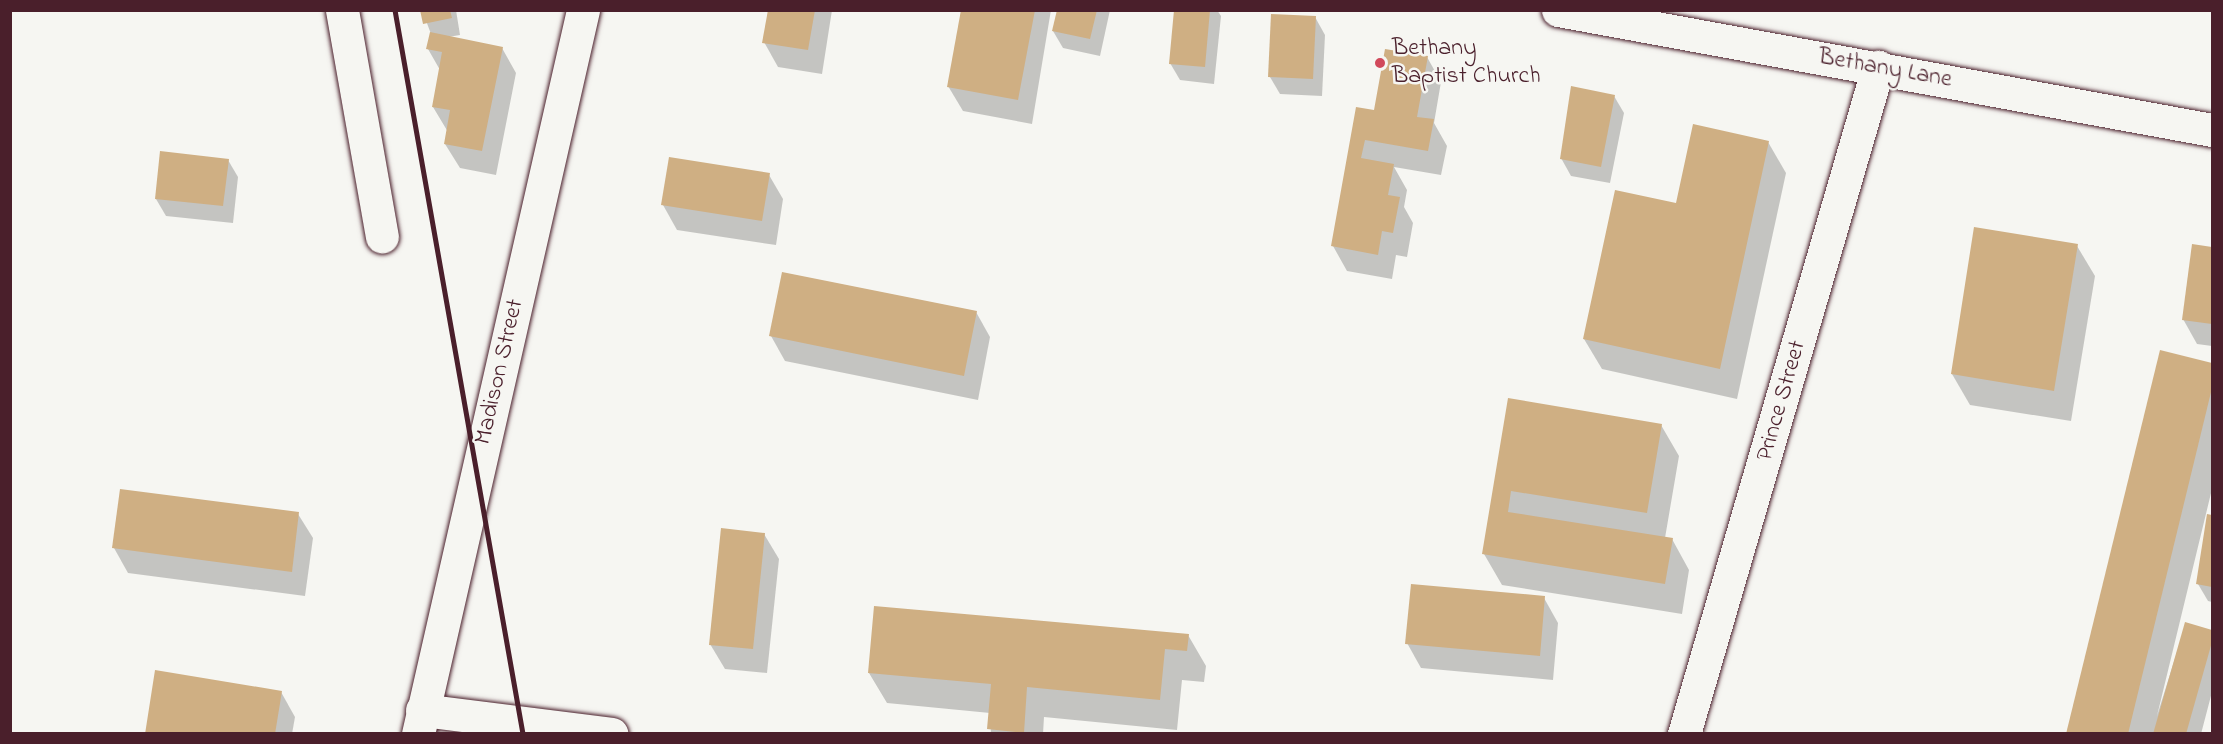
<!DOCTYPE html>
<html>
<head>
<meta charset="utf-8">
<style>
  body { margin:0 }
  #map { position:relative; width:2223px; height:744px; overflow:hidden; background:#f6f6f2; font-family:"Indie Flower",sans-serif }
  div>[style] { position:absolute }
  .shadow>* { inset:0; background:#0003 }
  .building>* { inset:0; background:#cfaf83 }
  .roads { filter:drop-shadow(0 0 2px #4a1f2b) drop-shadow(0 0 2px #4a1f2b) }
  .minor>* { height:33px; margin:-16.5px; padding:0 16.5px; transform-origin:16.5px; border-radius:16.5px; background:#f6f6f2 }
  .major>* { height:33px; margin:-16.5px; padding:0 16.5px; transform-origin:16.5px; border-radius:16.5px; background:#f6f6f2 }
  .rail>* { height:4.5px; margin:-2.25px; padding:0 2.25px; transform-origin:2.25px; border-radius:2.25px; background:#4a1f2b }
  .dots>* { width:16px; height:16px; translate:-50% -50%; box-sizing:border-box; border:3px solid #f6f6f2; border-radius:50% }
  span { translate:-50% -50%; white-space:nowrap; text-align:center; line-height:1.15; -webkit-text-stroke:5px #f6f6f2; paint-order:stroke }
  .poi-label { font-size:24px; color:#4a1f2b }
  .left { translate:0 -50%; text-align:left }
  .street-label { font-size:24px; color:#4a1f2b }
  .frame { position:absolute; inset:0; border:12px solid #4a1f2b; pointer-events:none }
</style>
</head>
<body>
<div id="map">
  <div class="shadow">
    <div style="clip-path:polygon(422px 10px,456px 10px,460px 35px,448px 37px,502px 48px,516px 73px,496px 175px,460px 168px,445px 144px,448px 132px,433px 107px,440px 70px,428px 49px,431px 34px)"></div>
    <div style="clip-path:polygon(769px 10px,832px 10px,822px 74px,778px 67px,764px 42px)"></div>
    <div style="clip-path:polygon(963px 10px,1051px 10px,1032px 124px,963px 111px,948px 86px)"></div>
    <div style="clip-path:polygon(1058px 10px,1110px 10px,1100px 56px,1063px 48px,1053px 31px)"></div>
    <div style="clip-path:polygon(1175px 10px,1217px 10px,1221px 16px,1214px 84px,1180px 80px,1170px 63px)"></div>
    <div style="clip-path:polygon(1273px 15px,1315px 17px,1325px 35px,1322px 96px,1280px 94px,1270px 77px)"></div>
    <div style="clip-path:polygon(1427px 57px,1441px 82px,1434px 123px,1447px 146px,1441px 175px,1394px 167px,1407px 190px,1404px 207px,1413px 223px,1407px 257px,1396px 255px,1392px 279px,1347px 271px,1333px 246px,1357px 108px,1375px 112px)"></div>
    <div style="clip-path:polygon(1614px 96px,1624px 113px,1610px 183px,1571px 176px,1561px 158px)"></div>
    <div style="clip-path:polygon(1768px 142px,1786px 173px,1737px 399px,1602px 369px,1584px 339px,1677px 205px)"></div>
    <div style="clip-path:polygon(228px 160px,238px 177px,233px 223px,166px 216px,156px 199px)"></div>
    <div style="clip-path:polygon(769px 175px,783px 199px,776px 245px,677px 230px,663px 205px)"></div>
    <div style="clip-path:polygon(2077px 246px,2095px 276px,2071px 421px,1970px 405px,1952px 374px)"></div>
    <div style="clip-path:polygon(2193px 246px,2212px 249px,2212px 346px,2197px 344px,2183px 319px)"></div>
    <div style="clip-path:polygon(976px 312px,990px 337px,978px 400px,785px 361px,771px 336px)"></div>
    <div style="clip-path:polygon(2161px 352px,2212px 365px,2212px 489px,2157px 716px,2186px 623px,2212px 631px,2212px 692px,2201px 734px,2067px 734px)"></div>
    <div style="clip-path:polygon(1509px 400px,1661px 425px,1679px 456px,1665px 538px,1672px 539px,1689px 570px,1682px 614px,1502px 585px,1484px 554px)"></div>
    <div style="clip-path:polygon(298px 514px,313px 538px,305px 596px,128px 573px,114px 548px)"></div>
    <div style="clip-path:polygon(2209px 516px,2212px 517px,2212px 602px,2208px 601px,2198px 584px)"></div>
    <div style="clip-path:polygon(764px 534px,779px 559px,767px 673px,725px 669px,710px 644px)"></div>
    <div style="clip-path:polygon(1544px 598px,1558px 623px,1553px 680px,1421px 668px,1407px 643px)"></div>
    <div style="clip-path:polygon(1188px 635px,1206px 666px,1204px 682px,1182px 680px,1177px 730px,1044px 717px,1043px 734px,991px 734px,990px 713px,887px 703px,869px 673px)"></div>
    <div style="clip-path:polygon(281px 692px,295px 717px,292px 734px,146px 734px)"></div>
  </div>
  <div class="building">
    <div style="clip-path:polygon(420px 10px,450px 10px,452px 18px,423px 24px)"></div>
    <div style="clip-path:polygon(768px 10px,815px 10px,808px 50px,762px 43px)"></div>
    <div style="clip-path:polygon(961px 10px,1035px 10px,1018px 100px,947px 87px)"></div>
    <div style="clip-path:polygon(1057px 10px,1097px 10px,1090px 39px,1052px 31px)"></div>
    <div style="clip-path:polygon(1174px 10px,1210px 10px,1205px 67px,1169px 64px)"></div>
    <div style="clip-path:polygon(1271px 14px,1316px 16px,1313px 79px,1268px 77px)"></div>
    <div style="clip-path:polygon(430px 32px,503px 47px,482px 151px,444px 144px,450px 110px,432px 107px,442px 52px,426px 49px)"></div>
    <div style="clip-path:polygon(1385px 49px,1428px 56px,1417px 117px,1434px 119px,1428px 151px,1365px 140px,1361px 158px,1394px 164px,1388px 195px,1400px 197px,1393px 233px,1382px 231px,1378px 255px,1331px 246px,1356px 107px,1374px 110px)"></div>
    <div style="clip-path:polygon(1571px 86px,1615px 95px,1601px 167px,1560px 159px)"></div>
    <div style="clip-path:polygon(1693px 124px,1769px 141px,1720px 369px,1583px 339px,1615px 190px,1676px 203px)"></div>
    <div style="clip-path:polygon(160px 151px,229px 159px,223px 206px,155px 199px)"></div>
    <div style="clip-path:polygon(669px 157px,770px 173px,762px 221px,661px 205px)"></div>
    <div style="clip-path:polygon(1974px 227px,2078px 244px,2054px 391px,1951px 374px)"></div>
    <div style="clip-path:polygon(2192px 244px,2212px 247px,2212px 324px,2182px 320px)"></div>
    <div style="clip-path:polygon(782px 272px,977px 311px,964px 376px,769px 336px)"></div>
    <div style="clip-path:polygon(2160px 350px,2212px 363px,2212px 388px,2128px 734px,2066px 734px)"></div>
    <div style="clip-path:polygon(1508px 398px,1662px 424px,1647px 513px,1511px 491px,1508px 512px,1673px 538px,1665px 584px,1482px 554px)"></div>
    <div style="clip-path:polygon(120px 489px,299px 512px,292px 572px,112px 548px)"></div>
    <div style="clip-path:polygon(2207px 514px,2212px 515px,2212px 587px,2196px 584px)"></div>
    <div style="clip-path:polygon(721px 528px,765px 533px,753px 649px,709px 645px)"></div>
    <div style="clip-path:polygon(1411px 584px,1545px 596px,1540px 656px,1405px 644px)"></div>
    <div style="clip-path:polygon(874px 606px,1189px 634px,1187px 651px,1165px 649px,1160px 700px,1027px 687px,1024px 733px,987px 729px,991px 684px,868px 673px)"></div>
    <div style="clip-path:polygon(2185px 622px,2212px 630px,2212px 642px,2186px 734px,2153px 734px)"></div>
    <div style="clip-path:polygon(155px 670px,282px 691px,275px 734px,145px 734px)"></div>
  </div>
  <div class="roads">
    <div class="minor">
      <div style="left:342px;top:10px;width:230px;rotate:80deg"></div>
      <div style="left:1558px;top:10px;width:665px;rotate:10.4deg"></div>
      <div style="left:422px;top:710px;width:191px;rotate:7.2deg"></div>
      <div style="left:1684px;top:734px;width:695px;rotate:-73.78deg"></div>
    </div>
    <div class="major">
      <div style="left:418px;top:734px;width:743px;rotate:-77.16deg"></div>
    </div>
  </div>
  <div class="rail">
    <div style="left:395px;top:10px;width:735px;rotate:79.97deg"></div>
  </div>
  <div class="dots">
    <div style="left:1380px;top:63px;background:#d1495b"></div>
  </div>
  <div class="poi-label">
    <span class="left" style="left:1392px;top:63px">Bethany<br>Baptist Church</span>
  </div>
  <div class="street-label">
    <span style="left:1885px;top:69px;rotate:10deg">Bethany Lane</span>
    <span style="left:500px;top:372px;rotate:-77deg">Madison Street</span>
    <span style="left:1782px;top:401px;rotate:-74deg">Prince Street</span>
  </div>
  <div class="frame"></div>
</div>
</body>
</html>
